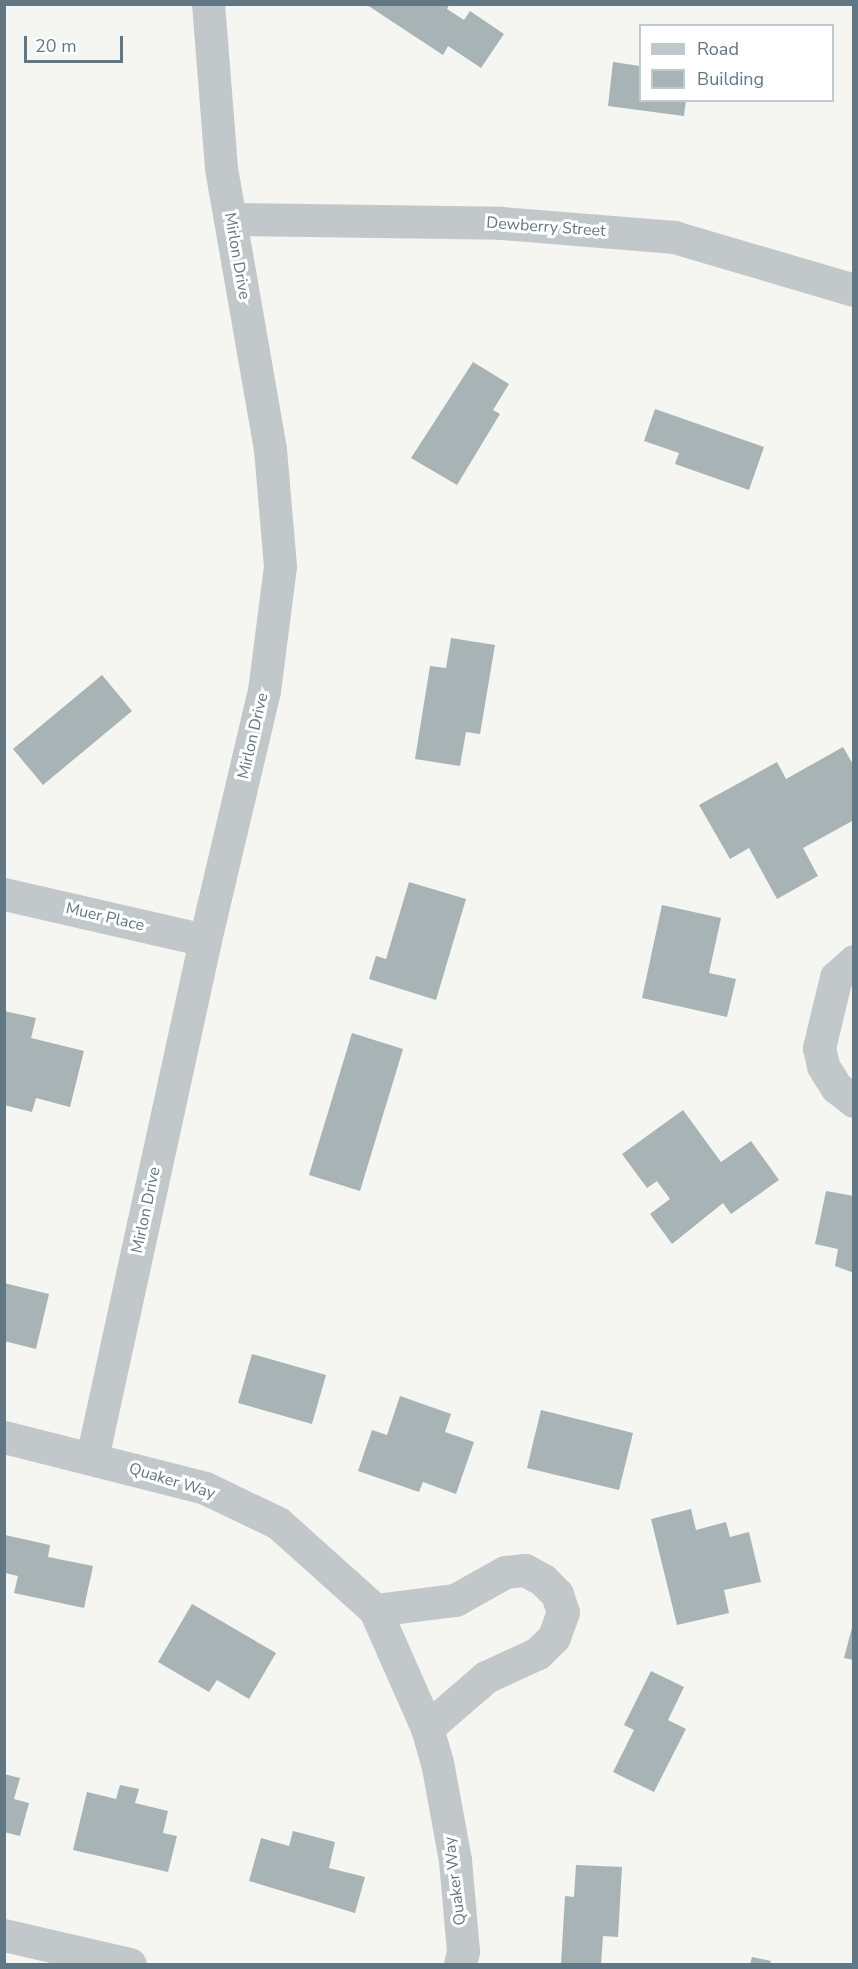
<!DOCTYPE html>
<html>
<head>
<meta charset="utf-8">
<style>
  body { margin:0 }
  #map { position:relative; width:858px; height:1969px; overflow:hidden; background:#f5f5f1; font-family:"Nunito Sans",sans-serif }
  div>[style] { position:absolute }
  .building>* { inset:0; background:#a8b3b6 }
  .minor>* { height:33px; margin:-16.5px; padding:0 16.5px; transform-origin:16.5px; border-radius:16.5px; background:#c2c7c9 }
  span { translate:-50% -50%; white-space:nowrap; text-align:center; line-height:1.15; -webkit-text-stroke:6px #fff; paint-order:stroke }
  .street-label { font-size:16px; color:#617884 }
  .frame { position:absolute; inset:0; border:6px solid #617884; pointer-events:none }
  .legend { position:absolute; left:639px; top:24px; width:195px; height:78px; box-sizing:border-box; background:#fff; border:2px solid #c0c9ce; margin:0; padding:8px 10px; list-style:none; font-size:18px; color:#617884 }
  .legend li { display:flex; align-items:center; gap:12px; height:30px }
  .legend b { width:30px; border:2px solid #c0c9ce }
  .scale { position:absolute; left:24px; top:36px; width:99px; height:27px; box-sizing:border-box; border:3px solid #617884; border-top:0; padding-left:8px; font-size:18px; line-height:21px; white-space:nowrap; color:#617884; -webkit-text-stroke:4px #fff; paint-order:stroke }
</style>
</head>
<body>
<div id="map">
  <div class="building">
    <div style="clip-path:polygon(367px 5px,449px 5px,447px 9px,464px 20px,470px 11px,504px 34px,481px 68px,448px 46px,443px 55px)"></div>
    <div style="clip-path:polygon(613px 62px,640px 66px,640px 100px,686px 100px,684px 116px,608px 106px)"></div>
    <div style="clip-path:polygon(473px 362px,509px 384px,493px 410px,500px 414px,457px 485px,411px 458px)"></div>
    <div style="clip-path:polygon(655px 409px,764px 447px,749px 490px,675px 464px,679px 453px,644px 441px)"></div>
    <div style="clip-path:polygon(451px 638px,495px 645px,480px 734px,466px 732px,460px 766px,415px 759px,430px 666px,446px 668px)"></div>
    <div style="clip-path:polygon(102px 675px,132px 711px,43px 785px,13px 749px)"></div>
    <div style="clip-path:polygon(843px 747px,854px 766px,854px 820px,803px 848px,818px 876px,777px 899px,749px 848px,730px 859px,699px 805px,777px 762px,786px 779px)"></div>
    <div style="clip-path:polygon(409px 882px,466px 899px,436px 1000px,369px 979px,376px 956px,386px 959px)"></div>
    <div style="clip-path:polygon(662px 905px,721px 918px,709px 973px,736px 979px,727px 1017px,642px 998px)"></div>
    <div style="clip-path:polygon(4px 1011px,36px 1018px,31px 1038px,84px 1051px,70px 1107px,36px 1098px,32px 1112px,4px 1105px)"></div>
    <div style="clip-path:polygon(352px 1033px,403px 1049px,360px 1191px,309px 1175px)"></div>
    <div style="clip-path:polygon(683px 1110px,721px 1162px,751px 1141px,779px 1180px,731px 1214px,723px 1203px,672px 1244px,650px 1214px,670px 1199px,657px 1181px,647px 1188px,622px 1154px)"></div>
    <div style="clip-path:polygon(826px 1191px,854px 1196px,854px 1273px,835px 1266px,838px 1249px,815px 1244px)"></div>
    <div style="clip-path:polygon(4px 1283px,49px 1294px,36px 1349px,4px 1341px)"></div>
    <div style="clip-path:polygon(252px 1354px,326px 1375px,312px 1424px,238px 1403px)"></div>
    <div style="clip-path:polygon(400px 1396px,451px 1414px,445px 1432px,474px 1442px,456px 1494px,423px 1482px,419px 1492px,358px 1471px,372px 1430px,387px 1435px)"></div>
    <div style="clip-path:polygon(541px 1410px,633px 1433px,619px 1490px,527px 1468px)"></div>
    <div style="clip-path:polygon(691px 1509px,696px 1530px,726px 1522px,730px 1537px,749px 1532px,761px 1582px,724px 1590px,729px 1613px,677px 1625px,651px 1519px)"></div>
    <div style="clip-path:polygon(5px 1535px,50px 1545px,48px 1557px,93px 1566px,84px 1608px,14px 1593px,18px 1576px,5px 1573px)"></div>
    <div style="clip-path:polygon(192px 1604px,276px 1653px,249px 1699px,217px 1680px,209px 1692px,158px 1662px)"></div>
    <div style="clip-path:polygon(853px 1624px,854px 1624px,854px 1660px,844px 1658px)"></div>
    <div style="clip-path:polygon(651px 1671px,684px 1687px,668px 1720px,686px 1729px,654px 1792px,613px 1772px,634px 1730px,624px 1725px)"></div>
    <div style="clip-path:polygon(4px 1774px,20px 1778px,14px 1799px,29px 1803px,20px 1836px,4px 1832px)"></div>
    <div style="clip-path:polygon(120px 1785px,139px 1789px,135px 1803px,168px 1811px,163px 1833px,177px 1836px,168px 1872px,73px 1850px,87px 1792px,116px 1799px)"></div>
    <div style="clip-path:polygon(293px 1831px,335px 1842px,329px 1868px,365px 1877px,355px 1913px,249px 1881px,261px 1838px,289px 1846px)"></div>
    <div style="clip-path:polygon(576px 1865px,622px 1867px,618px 1937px,603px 1936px,601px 1964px,561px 1964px,565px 1896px,574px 1897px)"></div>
    <div style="clip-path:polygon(752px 1957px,771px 1961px,770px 1964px,750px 1964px)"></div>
  </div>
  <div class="minor">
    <div style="left:231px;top:219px;width:270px;rotate:0.8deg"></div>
    <div style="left:501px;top:223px;width:174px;rotate:4.6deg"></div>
    <div style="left:674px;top:237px;width:188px;rotate:16.4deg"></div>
    <div style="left:4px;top:894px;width:206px;rotate:12.9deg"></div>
    <div style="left:854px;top:961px;width:24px;rotate:138deg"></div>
    <div style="left:836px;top:977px;width:73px;rotate:103.5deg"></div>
    <div style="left:819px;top:1048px;width:18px;rotate:77deg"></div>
    <div style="left:823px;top:1066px;width:25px;rotate:58deg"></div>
    <div style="left:836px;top:1087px;width:23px;rotate:38deg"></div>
    <div style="left:4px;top:1437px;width:207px;rotate:14.2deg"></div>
    <div style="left:205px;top:1488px;width:81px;rotate:25.6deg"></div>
    <div style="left:278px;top:1523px;width:130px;rotate:41.9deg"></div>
    <div style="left:375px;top:1610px;width:129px;rotate:66.2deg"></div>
    <div style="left:427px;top:1728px;width:35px;rotate:74deg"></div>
    <div style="left:437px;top:1762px;width:100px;rotate:79.6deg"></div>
    <div style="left:455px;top:1860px;width:91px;rotate:85deg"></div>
    <div style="left:463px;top:1951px;width:13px;rotate:103deg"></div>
    <div style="left:92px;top:1458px;width:530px;rotate:-77.69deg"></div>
    <div style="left:205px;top:940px;width:256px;rotate:-76.7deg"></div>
    <div style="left:264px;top:691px;width:126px;rotate:-82.7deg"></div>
    <div style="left:280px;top:566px;width:117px;rotate:-94.9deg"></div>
    <div style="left:270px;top:449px;width:285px;rotate:-99.9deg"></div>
    <div style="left:221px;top:168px;width:165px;rotate:-94.5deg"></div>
    <div style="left:375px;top:1610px;width:81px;rotate:-7.1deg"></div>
    <div style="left:455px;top:1600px;width:57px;rotate:-29.2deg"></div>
    <div style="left:505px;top:1572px;width:20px;rotate:-6deg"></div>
    <div style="left:525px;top:1570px;width:21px;rotate:29deg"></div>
    <div style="left:543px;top:1580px;width:20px;rotate:45deg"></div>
    <div style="left:557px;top:1594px;width:19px;rotate:72deg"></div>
    <div style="left:563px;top:1612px;width:27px;rotate:110deg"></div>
    <div style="left:554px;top:1637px;width:23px;rotate:135deg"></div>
    <div style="left:538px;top:1653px;width:57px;rotate:155.2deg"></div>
    <div style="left:486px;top:1677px;width:78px;rotate:139.2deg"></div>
    <div style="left:4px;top:1935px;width:129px;rotate:13deg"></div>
  </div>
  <div class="street-label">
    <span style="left:546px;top:227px;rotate:4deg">Dewberry Street</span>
    <span style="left:237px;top:256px;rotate:80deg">Mirlon Drive</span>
    <span style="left:253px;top:736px;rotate:-77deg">Mirlon Drive</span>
    <span style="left:105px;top:917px;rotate:13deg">Muer Place</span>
    <span style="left:146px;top:1210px;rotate:-78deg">Mirlon Drive</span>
    <span style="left:172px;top:1481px;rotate:17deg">Quaker Way</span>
    <span style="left:455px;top:1881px;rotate:-97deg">Quaker Way</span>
  </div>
  <div class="frame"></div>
  <ul class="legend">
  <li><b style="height:8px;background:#c2c7c9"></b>Road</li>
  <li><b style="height:16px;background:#a8b3b6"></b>Building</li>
  </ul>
  <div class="scale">20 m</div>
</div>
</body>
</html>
